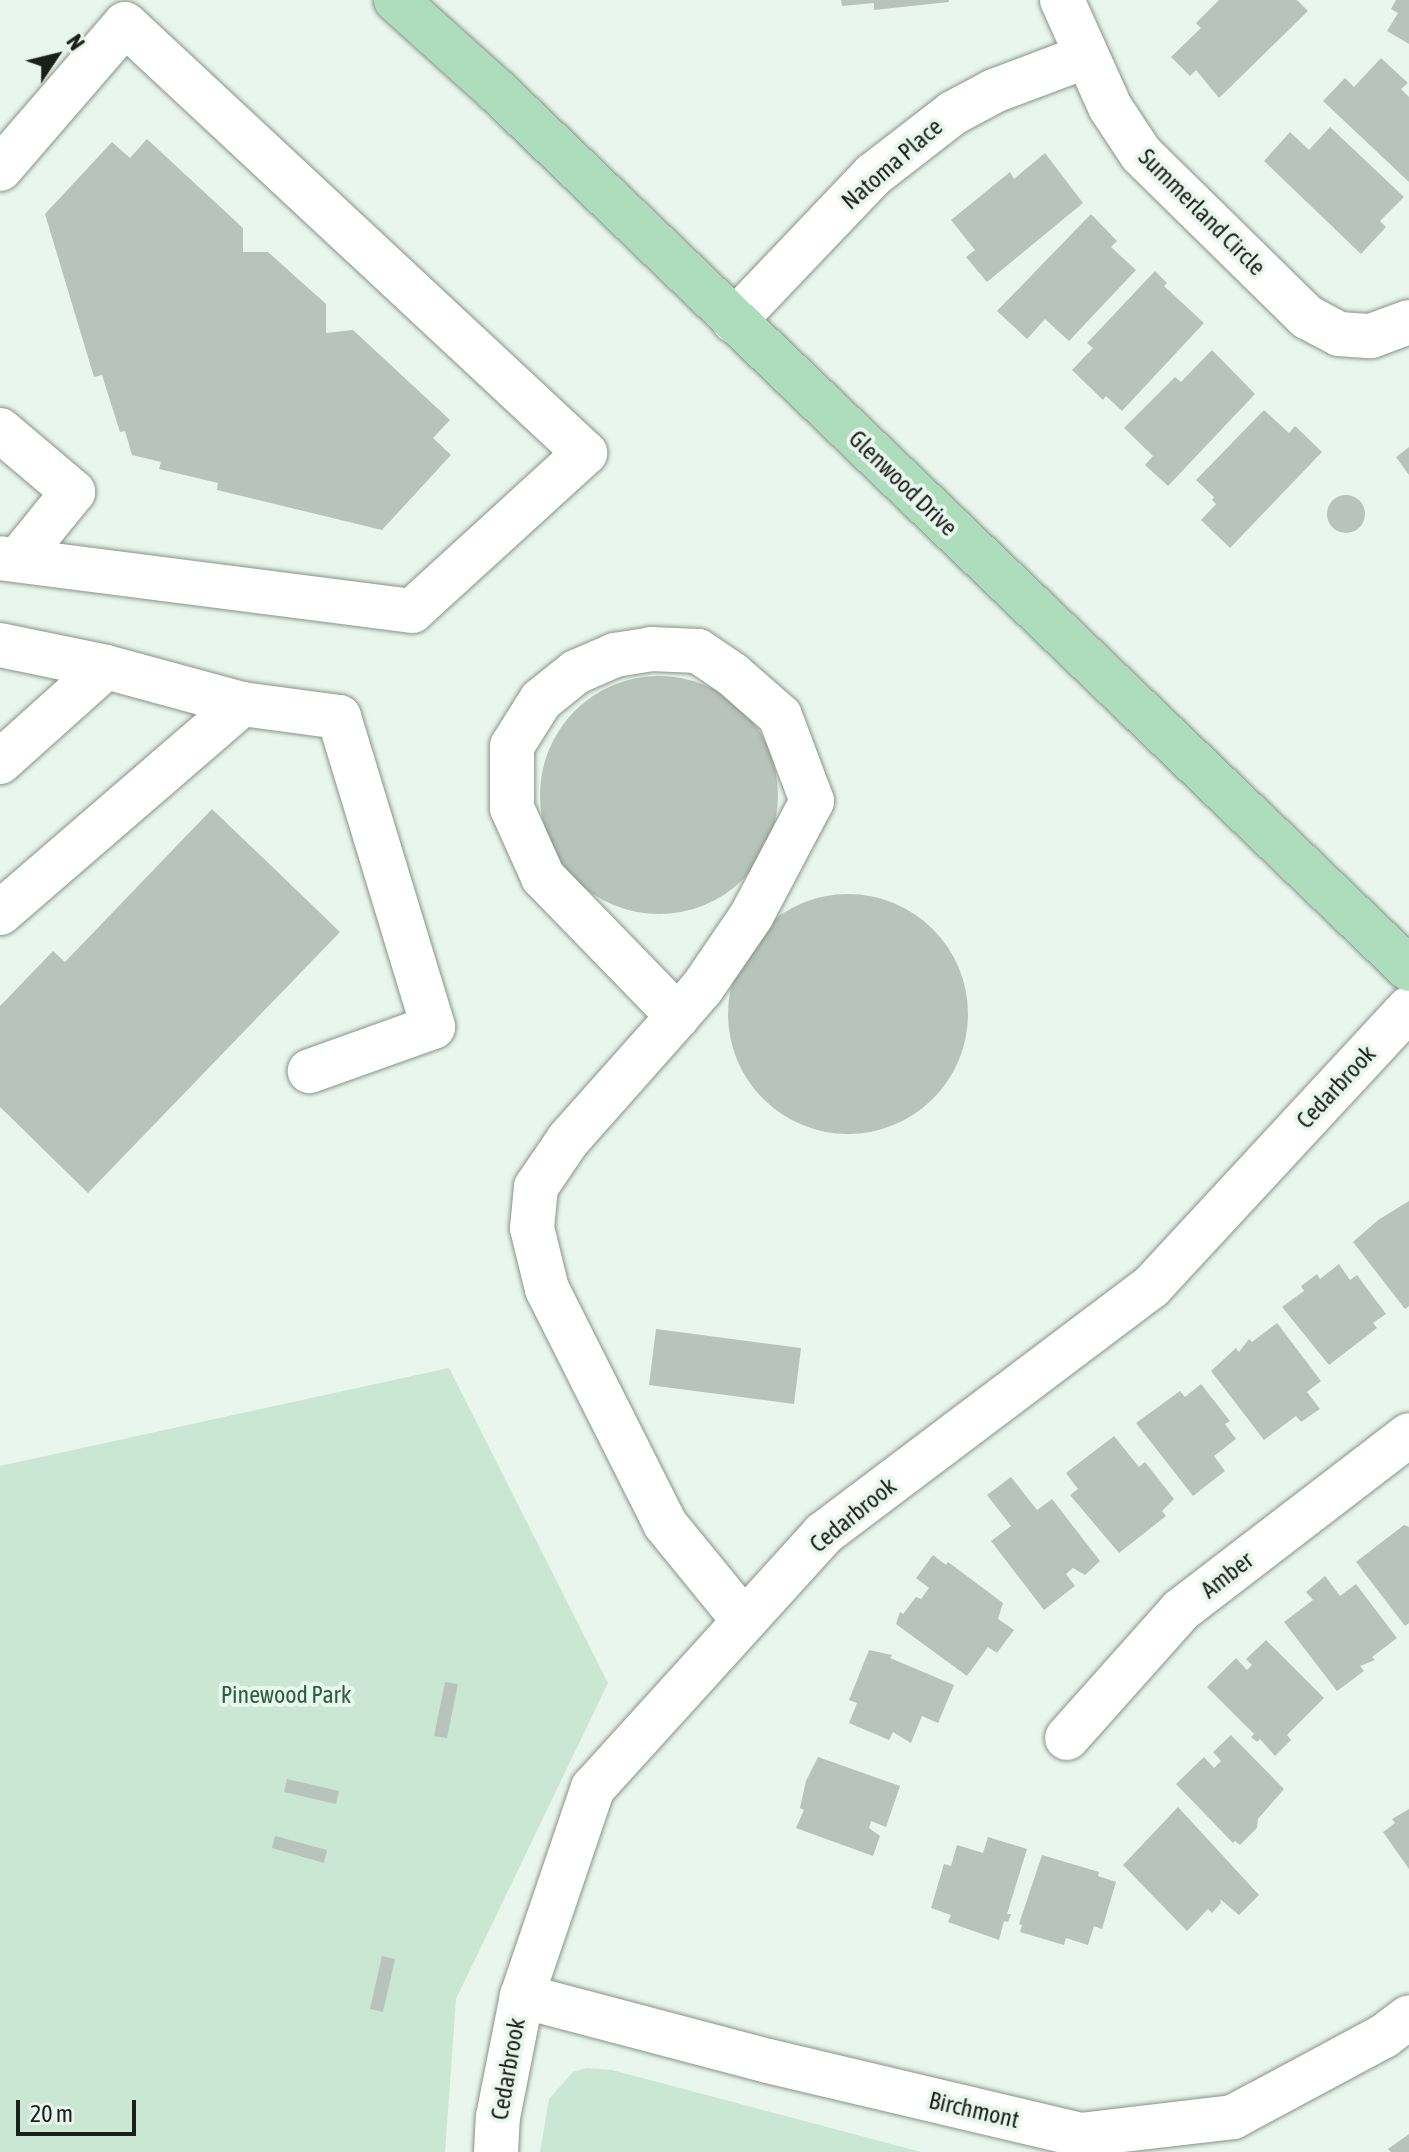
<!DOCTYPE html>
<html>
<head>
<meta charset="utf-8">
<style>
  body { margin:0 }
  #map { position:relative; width:1409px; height:2152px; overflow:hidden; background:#e9f6ed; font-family:"Asap Condensed",sans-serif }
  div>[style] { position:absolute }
  .green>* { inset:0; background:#c9e7d2 }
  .building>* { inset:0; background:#b8c4bb }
  .round { border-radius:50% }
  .roads { filter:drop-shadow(0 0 2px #87938a) drop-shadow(0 0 2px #87938a) }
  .minor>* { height:44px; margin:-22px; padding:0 22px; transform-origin:22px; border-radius:22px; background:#fff }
  .major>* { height:44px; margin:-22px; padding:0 22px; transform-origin:22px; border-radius:22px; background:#adddbd }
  span { translate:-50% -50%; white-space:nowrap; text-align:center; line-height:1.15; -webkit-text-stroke:8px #e9f6ed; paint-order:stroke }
  .street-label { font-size:24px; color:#1a1f1c }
  .park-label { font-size:24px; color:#2b5d3e }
  .north { position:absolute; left:16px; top:16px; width:80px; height:80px; -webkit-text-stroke:6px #e9f6ed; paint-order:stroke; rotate:55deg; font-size:22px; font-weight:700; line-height:32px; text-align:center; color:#1a1f1c }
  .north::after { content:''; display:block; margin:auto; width:28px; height:36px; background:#1a1f1c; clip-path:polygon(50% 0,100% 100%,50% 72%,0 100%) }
  .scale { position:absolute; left:16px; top:2100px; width:120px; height:36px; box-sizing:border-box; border:4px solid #1a1f1c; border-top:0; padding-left:10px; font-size:24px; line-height:28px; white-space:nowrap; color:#1a1f1c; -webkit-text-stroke:6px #e9f6ed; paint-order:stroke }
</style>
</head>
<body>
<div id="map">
  <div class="green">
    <div style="clip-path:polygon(449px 1368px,608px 1683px,456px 1999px,445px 2152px,0 2152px,0 1466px)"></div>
    <div style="clip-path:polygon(586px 2068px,612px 2070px,921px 2152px,540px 2152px,549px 2099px,573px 2072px)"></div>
  </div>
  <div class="building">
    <div style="clip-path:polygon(841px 0,949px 0,949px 2px,874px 10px,874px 3px,842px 6px)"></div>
    <div style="clip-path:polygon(1219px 0,1297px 0,1308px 11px,1219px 98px,1196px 70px,1190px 76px,1171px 57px,1201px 28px,1196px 23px)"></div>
    <div style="clip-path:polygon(1396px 0,1409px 0,1409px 44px,1387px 31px,1398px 13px,1391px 9px)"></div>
    <div style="clip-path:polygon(1381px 58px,1408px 83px,1401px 89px,1409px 97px,1409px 182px,1323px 101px,1345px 78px,1354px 87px)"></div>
    <div style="clip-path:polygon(1330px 127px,1404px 197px,1380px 221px,1386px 227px,1361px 254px,1264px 161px,1290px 132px,1309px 150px)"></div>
    <div style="clip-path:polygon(147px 139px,243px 228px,243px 252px,268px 252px,326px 304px,326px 333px,353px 330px,450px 420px,433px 438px,451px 455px,382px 530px,217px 490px,218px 483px,159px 469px,161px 462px,132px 455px,125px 431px,120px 432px,102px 375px,94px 377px,45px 214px,112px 142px,130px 158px)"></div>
    <div style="clip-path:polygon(1045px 153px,1083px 203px,987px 282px,966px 257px,975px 250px,951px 220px,1010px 172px,1014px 179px)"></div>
    <div style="clip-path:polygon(1091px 214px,1117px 241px,1111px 247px,1136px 270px,1069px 341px,1045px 319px,1027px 339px,997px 311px)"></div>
    <div style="clip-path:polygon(1155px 271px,1167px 283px,1164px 286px,1204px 323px,1122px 411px,1106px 396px,1103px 400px,1072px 370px,1093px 348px,1087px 343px)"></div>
    <div style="clip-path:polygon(1212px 350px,1255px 394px,1168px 486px,1145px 465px,1153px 456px,1124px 428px,1175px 377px,1181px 382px)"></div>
    <div style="clip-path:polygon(1264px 410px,1289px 433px,1295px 426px,1322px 452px,1230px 548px,1201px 520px,1216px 504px,1212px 500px,1214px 497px,1196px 480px)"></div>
    <div style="clip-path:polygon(1409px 447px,1409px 475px,1396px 457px)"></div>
    <div class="round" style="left:1327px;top:495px;width:38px;height:38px"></div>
    <div class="round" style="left:540px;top:676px;width:238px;height:238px"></div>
    <div style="clip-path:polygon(212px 809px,340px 932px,88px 1193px,0 1107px,0 1006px,53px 951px,65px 962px)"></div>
    <div class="round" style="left:728px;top:894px;width:240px;height:240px"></div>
    <div style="clip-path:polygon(1409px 1201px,1409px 1306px,1405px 1309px,1353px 1242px,1378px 1220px)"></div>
    <div style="clip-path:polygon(1339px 1264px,1350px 1280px,1357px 1275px,1386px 1314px,1373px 1323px,1377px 1328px,1329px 1365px,1282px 1307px,1304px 1291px,1301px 1286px,1317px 1274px,1320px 1279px)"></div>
    <div style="clip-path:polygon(1277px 1323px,1321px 1381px,1307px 1392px,1320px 1409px,1301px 1422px,1296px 1416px,1264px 1440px,1211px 1371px,1236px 1348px,1239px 1352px,1249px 1339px,1252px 1342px)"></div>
    <div style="clip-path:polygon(656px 1329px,801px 1348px,794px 1404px,649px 1385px)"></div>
    <div style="clip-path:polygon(1201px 1384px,1230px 1421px,1225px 1424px,1236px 1439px,1214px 1456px,1225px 1471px,1193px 1496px,1136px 1423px,1180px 1391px,1185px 1397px)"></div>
    <div style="clip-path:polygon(1114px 1436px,1139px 1467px,1145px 1462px,1174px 1499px,1162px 1511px,1166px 1516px,1119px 1553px,1070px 1495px,1078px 1489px,1066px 1473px)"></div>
    <div style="clip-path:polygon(1011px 1477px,1037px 1510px,1052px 1499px,1100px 1561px,1085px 1575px,1073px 1568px,1066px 1574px,1075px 1586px,1044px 1610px,991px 1541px,1011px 1526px,987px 1495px)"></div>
    <div style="clip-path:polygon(1404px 1525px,1409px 1527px,1409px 1623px,1405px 1626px,1356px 1562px)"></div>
    <div style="clip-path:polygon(933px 1555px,946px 1565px,948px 1562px,1003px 1603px,998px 1619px,1014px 1630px,997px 1653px,988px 1647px,967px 1676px,896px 1624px,900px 1612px,903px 1614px,916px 1597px,921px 1599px,929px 1588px,916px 1578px)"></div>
    <div style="clip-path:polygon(1325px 1576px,1340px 1596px,1356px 1584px,1397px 1638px,1372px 1657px,1375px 1660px,1360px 1666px,1364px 1671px,1337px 1691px,1284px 1622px,1313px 1600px,1306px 1592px)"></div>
    <div style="clip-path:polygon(1266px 1640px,1324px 1698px,1287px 1735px,1291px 1740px,1275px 1756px,1260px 1739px,1257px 1742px,1251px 1737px,1254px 1734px,1207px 1687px,1236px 1658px,1247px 1670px,1252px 1665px,1246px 1659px)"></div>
    <div style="clip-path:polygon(869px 1650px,892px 1655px,890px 1658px,954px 1685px,938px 1723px,922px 1716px,911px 1743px,893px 1732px,889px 1740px,849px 1723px,857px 1703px,849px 1700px)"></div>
    <div style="clip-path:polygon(445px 1682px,458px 1684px,447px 1738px,434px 1736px)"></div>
    <div style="clip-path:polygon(1231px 1735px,1284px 1789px,1258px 1819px,1257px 1828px,1240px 1845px,1235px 1841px,1233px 1843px,1176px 1784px,1204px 1757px,1214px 1768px,1221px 1761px,1213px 1752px)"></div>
    <div style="clip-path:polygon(818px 1757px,900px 1786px,886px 1827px,871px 1821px,869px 1828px,880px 1836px,873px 1856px,796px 1828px,804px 1810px,800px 1808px,806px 1781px)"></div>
    <div style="clip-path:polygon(287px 1779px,339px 1791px,336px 1804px,284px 1792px)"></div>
    <div style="clip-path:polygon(1178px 1807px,1259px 1895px,1239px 1915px,1220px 1899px,1221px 1903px,1212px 1913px,1208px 1909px,1187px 1931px,1123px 1865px)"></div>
    <div style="clip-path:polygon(1409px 1809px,1409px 1869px,1383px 1832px,1395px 1823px,1392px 1819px)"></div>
    <div style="clip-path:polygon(275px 1836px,327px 1850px,324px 1863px,272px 1848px)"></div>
    <div style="clip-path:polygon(988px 1837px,1027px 1849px,1007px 1914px,1011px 1914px,1008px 1922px,1004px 1921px,999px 1940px,948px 1922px,951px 1915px,931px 1908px,944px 1864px,951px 1866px,957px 1845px,983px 1853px)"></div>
    <div style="clip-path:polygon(1042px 1855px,1099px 1872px,1098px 1876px,1116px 1882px,1102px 1929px,1094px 1926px,1088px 1945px,1066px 1938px,1064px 1945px,1020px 1932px,1022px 1925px,1019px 1924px)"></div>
    <div style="clip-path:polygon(382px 1956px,395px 1959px,383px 2012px,370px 2009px)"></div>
    <div style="clip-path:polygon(1409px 2134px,1409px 2152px,1391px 2152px,1388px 2149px)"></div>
  </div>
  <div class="roads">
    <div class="minor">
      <div style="left:1062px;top:0;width:117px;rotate:65.8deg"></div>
      <div style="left:1110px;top:107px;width:56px;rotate:56.6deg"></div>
      <div style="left:1141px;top:154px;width:233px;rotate:44.5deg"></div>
      <div style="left:1307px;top:317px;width:36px;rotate:28deg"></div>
      <div style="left:1339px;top:334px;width:32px;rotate:4deg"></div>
      <div style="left:1371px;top:336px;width:40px;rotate:-20.2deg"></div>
      <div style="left:0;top:169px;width:191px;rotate:-49.2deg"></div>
      <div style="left:125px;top:24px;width:629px;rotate:43deg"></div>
      <div style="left:585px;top:453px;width:234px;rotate:137.6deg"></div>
      <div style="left:412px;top:611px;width:415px;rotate:-172.7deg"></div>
      <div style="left:734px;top:321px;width:202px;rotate:-46.4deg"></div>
      <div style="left:873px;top:175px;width:101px;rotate:-37.8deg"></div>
      <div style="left:953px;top:113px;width:47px;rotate:-28.2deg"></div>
      <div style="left:994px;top:91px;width:96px;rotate:-20.7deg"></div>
      <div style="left:0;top:430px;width:96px;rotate:40.3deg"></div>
      <div style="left:73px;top:492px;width:87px;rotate:129deg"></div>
      <div style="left:0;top:645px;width:108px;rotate:11.7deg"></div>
      <div style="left:106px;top:667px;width:141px;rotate:15.2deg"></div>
      <div style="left:242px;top:704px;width:98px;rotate:7.6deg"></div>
      <div style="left:339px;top:717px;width:324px;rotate:73.1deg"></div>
      <div style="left:433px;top:1027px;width:131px;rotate:160.3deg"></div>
      <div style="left:0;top:762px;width:142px;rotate:-41.9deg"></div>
      <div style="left:0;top:913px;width:320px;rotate:-40.8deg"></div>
      <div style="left:678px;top:1016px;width:194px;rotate:-134.2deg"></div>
      <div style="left:543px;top:877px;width:76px;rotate:-114.2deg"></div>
      <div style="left:512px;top:808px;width:62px;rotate:-90deg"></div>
      <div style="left:512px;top:746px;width:54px;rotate:-57.8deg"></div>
      <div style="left:541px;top:700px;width:45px;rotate:-38.7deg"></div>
      <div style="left:576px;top:672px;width:43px;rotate:-23.6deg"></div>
      <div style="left:615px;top:655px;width:36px;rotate:-9deg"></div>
      <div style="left:651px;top:649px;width:47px;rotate:2.4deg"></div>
      <div style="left:698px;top:651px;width:41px;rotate:34.1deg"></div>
      <div style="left:732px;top:674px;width:64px;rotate:41.2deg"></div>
      <div style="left:780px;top:716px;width:91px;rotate:69.4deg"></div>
      <div style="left:812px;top:801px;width:129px;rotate:117.8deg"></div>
      <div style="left:752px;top:915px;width:88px;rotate:124.4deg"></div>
      <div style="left:702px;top:988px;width:37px;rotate:131deg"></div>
      <div style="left:678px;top:1016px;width:166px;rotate:131.6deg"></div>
      <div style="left:568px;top:1140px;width:57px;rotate:124.2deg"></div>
      <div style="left:536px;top:1187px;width:41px;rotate:95.6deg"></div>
      <div style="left:532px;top:1228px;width:63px;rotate:76.2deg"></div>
      <div style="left:547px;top:1289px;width:263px;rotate:63.3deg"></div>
      <div style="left:665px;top:1524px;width:125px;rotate:50.8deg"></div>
      <div style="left:1067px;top:1738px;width:171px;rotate:-48.3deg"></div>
      <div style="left:1181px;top:1610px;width:287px;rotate:-37.5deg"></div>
      <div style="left:522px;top:1996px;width:254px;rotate:14.8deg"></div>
      <div style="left:768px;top:2061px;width:321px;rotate:13.3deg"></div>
      <div style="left:1080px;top:2135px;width:154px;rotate:-6.7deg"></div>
      <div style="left:1233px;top:2117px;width:171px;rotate:-28.2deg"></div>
      <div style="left:1384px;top:2036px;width:31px;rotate:-37deg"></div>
      <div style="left:496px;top:2152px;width:35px;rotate:-87deg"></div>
      <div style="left:498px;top:2117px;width:123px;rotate:-78.8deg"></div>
      <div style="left:522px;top:1996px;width:220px;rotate:-71.2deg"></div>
      <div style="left:593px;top:1788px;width:343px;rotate:-47.8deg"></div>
      <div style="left:823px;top:1534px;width:411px;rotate:-37deg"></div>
      <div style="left:1151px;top:1287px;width:380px;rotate:-47.2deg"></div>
    </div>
    <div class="major">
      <div style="left:396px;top:0;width:136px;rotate:42deg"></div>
      <div style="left:497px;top:91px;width:1266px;rotate:43.91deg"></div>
    </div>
  </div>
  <div class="street-label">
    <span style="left:892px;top:164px;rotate:-41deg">Natoma Place</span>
    <span style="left:1202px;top:212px;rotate:45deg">Summerland Circle</span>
    <span style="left:903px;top:483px;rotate:44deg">Glenwood Drive</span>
    <span style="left:1336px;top:1087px;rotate:-47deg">Cedarbrook</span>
    <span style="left:853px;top:1515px;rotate:-39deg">Cedarbrook</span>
    <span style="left:1227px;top:1575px;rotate:-38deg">Amber</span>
    <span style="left:508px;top:2069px;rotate:-80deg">Cedarbrook</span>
    <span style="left:974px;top:2110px;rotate:13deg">Birchmont</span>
  </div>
  <div class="park-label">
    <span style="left:286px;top:1695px">Pinewood Park</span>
  </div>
  <div class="north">N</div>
  <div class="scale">20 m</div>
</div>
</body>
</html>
